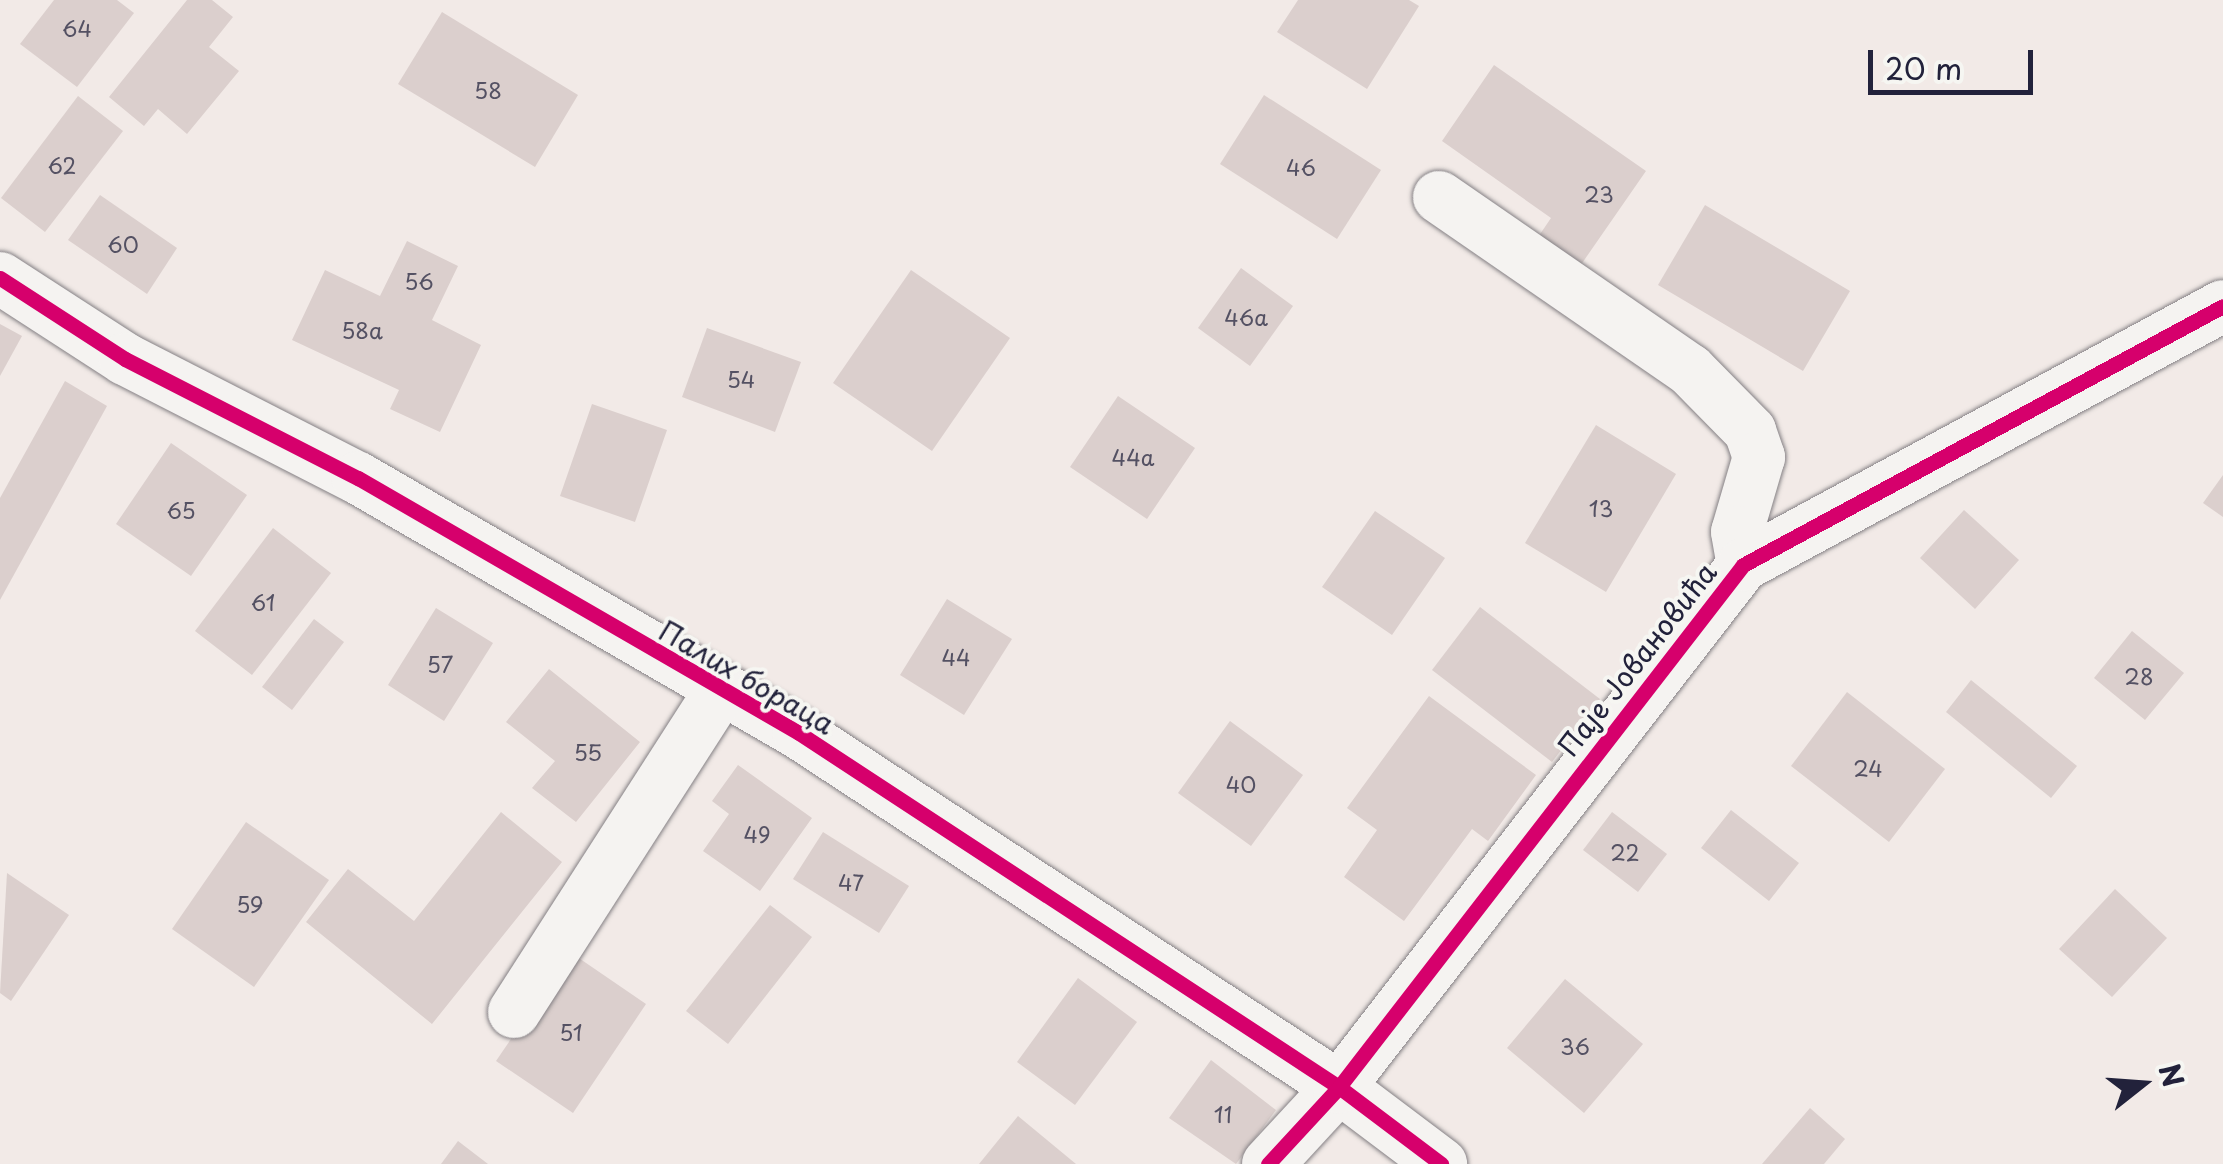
<!DOCTYPE html>
<html>
<head>
<meta charset="utf-8">
<style>
  body { margin:0 }
  #map { position:relative; width:2223px; height:1164px; overflow:hidden; background:#f2eae7; font-family:"Playpen Sans",sans-serif }
  div>[style] { position:absolute }
  .building>* { inset:0; background:#dbcfcd }
  .roads { filter:drop-shadow(0 0 2px #848084) drop-shadow(0 0 2px #848084) }
  .minor>* { height:52px; margin:-26px; padding:0 26px; transform-origin:26px; border-radius:26px; background:#f5f3f1 }
  .cycleway>* { height:15px; margin:-7.5px; padding:0 7.5px; transform-origin:7.5px; border-radius:7.5px; background:#d6006c }
  span { translate:-50% -50%; white-space:nowrap; text-align:center; line-height:1.15; -webkit-text-stroke:8px #f6f6f2; paint-order:stroke }
  .number-label { font-size:22px; color:#545163 }
  .number-label span { -webkit-text-stroke-width:0 }
  .street-label { font-size:28px; color:#22223b }
  .north { position:absolute; left:2093px; top:1034px; width:100px; height:100px; -webkit-text-stroke:8px #f6f6f2; paint-order:stroke; rotate:73deg; font-size:28px; font-weight:700; line-height:40px; text-align:center; color:#22223b }
  .north::after { content:''; display:block; margin:auto; width:35px; height:45px; background:#22223b; clip-path:polygon(50% 0,100% 100%,50% 72%,0 100%) }
  .scale { position:absolute; left:1868px; top:50px; width:165px; height:45px; box-sizing:border-box; border:5px solid #22223b; border-top:0; padding-left:12px; font-size:30px; line-height:35px; white-space:nowrap; color:#22223b; -webkit-text-stroke:8px #f6f6f2; paint-order:stroke }
</style>
</head>
<body>
<div id="map">
  <div class="building">
    <div style="clip-path:polygon(54px 0,117px 0,134px 13px,77px 87px,20px 44px)"></div>
    <div style="clip-path:polygon(187px 0,212px 0,233px 17px,209px 47px,239px 71px,187px 134px,158px 109px,144px 126px,109px 97px)"></div>
    <div style="clip-path:polygon(1298px 0,1409px 0,1419px 6px,1367px 89px,1277px 32px)"></div>
    <div style="clip-path:polygon(442px 12px,578px 95px,535px 167px,398px 84px)"></div>
    <div style="clip-path:polygon(1494px 65px,1646px 171px,1569px 282px,1528px 252px,1551px 218px,1442px 141px)"></div>
    <div style="clip-path:polygon(1264px 95px,1381px 170px,1337px 239px,1220px 164px)"></div>
    <div style="clip-path:polygon(78px 96px,123px 131px,45px 232px,1px 198px)"></div>
    <div style="clip-path:polygon(100px 195px,177px 248px,147px 294px,68px 240px)"></div>
    <div style="clip-path:polygon(1705px 205px,1850px 291px,1803px 371px,1658px 285px)"></div>
    <div style="clip-path:polygon(407px 241px,458px 266px,432px 320px,481px 345px,440px 432px,390px 409px,399px 390px,292px 340px,325px 270px,380px 296px)"></div>
    <div style="clip-path:polygon(1241px 268px,1293px 306px,1250px 366px,1198px 328px)"></div>
    <div style="clip-path:polygon(911px 270px,1010px 338px,932px 451px,833px 383px)"></div>
    <div style="clip-path:polygon(0 324px,22px 336px,0 376px)"></div>
    <div style="clip-path:polygon(707px 328px,801px 362px,775px 432px,682px 397px)"></div>
    <div style="clip-path:polygon(65px 381px,107px 406px,0 600px,0 498px)"></div>
    <div style="clip-path:polygon(1118px 396px,1195px 448px,1147px 519px,1070px 467px)"></div>
    <div style="clip-path:polygon(592px 404px,667px 430px,635px 522px,560px 496px)"></div>
    <div style="clip-path:polygon(1596px 425px,1676px 474px,1606px 592px,1525px 543px)"></div>
    <div style="clip-path:polygon(171px 443px,247px 495px,191px 576px,116px 524px)"></div>
    <div style="clip-path:polygon(2223px 475px,2223px 517px,2203px 503px)"></div>
    <div style="clip-path:polygon(1964px 510px,2019px 560px,1975px 609px,1920px 558px)"></div>
    <div style="clip-path:polygon(1375px 511px,1445px 558px,1392px 635px,1322px 587px)"></div>
    <div style="clip-path:polygon(273px 528px,331px 573px,252px 675px,195px 631px)"></div>
    <div style="clip-path:polygon(947px 599px,1012px 639px,964px 715px,900px 675px)"></div>
    <div style="clip-path:polygon(1480px 607px,1600px 699px,1552px 762px,1432px 670px)"></div>
    <div style="clip-path:polygon(436px 608px,493px 643px,444px 721px,388px 685px)"></div>
    <div style="clip-path:polygon(314px 619px,344px 642px,292px 710px,262px 687px)"></div>
    <div style="clip-path:polygon(2132px 631px,2184px 673px,2145px 720px,2094px 678px)"></div>
    <div style="clip-path:polygon(549px 669px,640px 742px,576px 822px,532px 788px,555px 761px,506px 722px)"></div>
    <div style="clip-path:polygon(1971px 680px,2077px 766px,2051px 798px,1946px 712px)"></div>
    <div style="clip-path:polygon(1847px 692px,1945px 769px,1889px 842px,1791px 766px)"></div>
    <div style="clip-path:polygon(1429px 696px,1536px 775px,1488px 841px,1472px 829px,1404px 921px,1344px 877px,1377px 830px,1347px 808px)"></div>
    <div style="clip-path:polygon(1230px 721px,1303px 775px,1251px 846px,1178px 793px)"></div>
    <div style="clip-path:polygon(738px 765px,812px 818px,760px 891px,703px 851px,729px 814px,712px 801px)"></div>
    <div style="clip-path:polygon(1731px 810px,1799px 863px,1769px 901px,1701px 848px)"></div>
    <div style="clip-path:polygon(501px 812px,562px 862px,432px 1024px,306px 922px,348px 869px,414px 921px)"></div>
    <div style="clip-path:polygon(1612px 812px,1667px 854px,1638px 892px,1583px 850px)"></div>
    <div style="clip-path:polygon(246px 822px,329px 880px,254px 987px,172px 929px)"></div>
    <div style="clip-path:polygon(823px 832px,909px 886px,879px 933px,793px 879px)"></div>
    <div style="clip-path:polygon(7px 873px,69px 915px,11px 1001px,0 993px)"></div>
    <div style="clip-path:polygon(2115px 889px,2167px 938px,2112px 997px,2059px 949px)"></div>
    <div style="clip-path:polygon(770px 905px,812px 937px,728px 1044px,686px 1011px)"></div>
    <div style="clip-path:polygon(570px 952px,646px 1004px,573px 1113px,496px 1061px)"></div>
    <div style="clip-path:polygon(1078px 978px,1137px 1022px,1075px 1105px,1017px 1062px)"></div>
    <div style="clip-path:polygon(1565px 979px,1643px 1044px,1584px 1113px,1507px 1048px)"></div>
    <div style="clip-path:polygon(1211px 1060px,1276px 1110px,1236px 1164px,1169px 1118px)"></div>
    <div style="clip-path:polygon(1810px 1108px,1845px 1139px,1824px 1164px,1762px 1164px)"></div>
    <div style="clip-path:polygon(1018px 1116px,1076px 1164px,979px 1164px)"></div>
    <div style="clip-path:polygon(458px 1141px,488px 1164px,441px 1164px)"></div>
  </div>
  <div class="roads">
    <div class="minor">
      <div style="left:1439px;top:197px;width:305px;rotate:34.6deg"></div>
      <div style="left:1690px;top:370px;width:86px;rotate:45.5deg"></div>
      <div style="left:1750px;top:431px;width:28px;rotate:71deg"></div>
      <div style="left:1759px;top:457px;width:78px;rotate:106.3deg"></div>
      <div style="left:1737px;top:532px;width:34px;rotate:80deg"></div>
      <div style="left:0;top:278px;width:149px;rotate:32.9deg"></div>
      <div style="left:125px;top:359px;width:262px;rotate:27.1deg"></div>
      <div style="left:358px;top:478px;width:509px;rotate:30.04deg"></div>
      <div style="left:799px;top:733px;width:646px;rotate:33.25deg"></div>
      <div style="left:1339px;top:1087px;width:128px;rotate:37deg"></div>
      <div style="left:514px;top:1012px;width:381px;rotate:-57.3deg"></div>
      <div style="left:1268px;top:1164px;width:105px;rotate:-47.3deg"></div>
      <div style="left:1339px;top:1087px;width:660px;rotate:-52.26deg"></div>
      <div style="left:1743px;top:565px;width:545px;rotate:-28.35deg"></div>
    </div>
  </div>
  <div class="cycleway">
    <div style="left:0;top:278px;width:149px;rotate:32.9deg"></div>
    <div style="left:125px;top:359px;width:262px;rotate:27.1deg"></div>
    <div style="left:358px;top:478px;width:509px;rotate:30.04deg"></div>
    <div style="left:799px;top:733px;width:646px;rotate:33.25deg"></div>
    <div style="left:1339px;top:1087px;width:128px;rotate:37deg"></div>
    <div style="left:1268px;top:1164px;width:105px;rotate:-47.3deg"></div>
    <div style="left:1339px;top:1087px;width:660px;rotate:-52.26deg"></div>
    <div style="left:1743px;top:565px;width:545px;rotate:-28.35deg"></div>
  </div>
  <div class="number-label">
    <span style="left:77px;top:28px">64</span>
    <span style="left:488px;top:90px">58</span>
    <span style="left:62px;top:165px">62</span>
    <span style="left:1301px;top:167px">46</span>
    <span style="left:1599px;top:194px">23</span>
    <span style="left:123px;top:244px">60</span>
    <span style="left:419px;top:281px">56</span>
    <span style="left:1246px;top:317px">46a</span>
    <span style="left:362px;top:330px">58a</span>
    <span style="left:741px;top:379px">54</span>
    <span style="left:1133px;top:457px">44a</span>
    <span style="left:1601px;top:508px">13</span>
    <span style="left:181px;top:510px">65</span>
    <span style="left:263px;top:602px">61</span>
    <span style="left:956px;top:657px">44</span>
    <span style="left:440px;top:664px">57</span>
    <span style="left:2139px;top:676px">28</span>
    <span style="left:588px;top:752px">55</span>
    <span style="left:1868px;top:768px">24</span>
    <span style="left:1241px;top:784px">40</span>
    <span style="left:757px;top:834px">49</span>
    <span style="left:1625px;top:852px">22</span>
    <span style="left:851px;top:882px">47</span>
    <span style="left:250px;top:904px">59</span>
    <span style="left:571px;top:1032px">51</span>
    <span style="left:1575px;top:1046px">36</span>
    <span style="left:1223px;top:1114px">11</span>
  </div>
  <div class="street-label">
    <span style="left:1637px;top:659px;rotate:-52deg">Паје Јовановића</span>
    <span style="left:747px;top:677px;rotate:30deg">Палих бораца</span>
  </div>
  <div class="north">N</div>
  <div class="scale">20 m</div>
</div>
</body>
</html>
